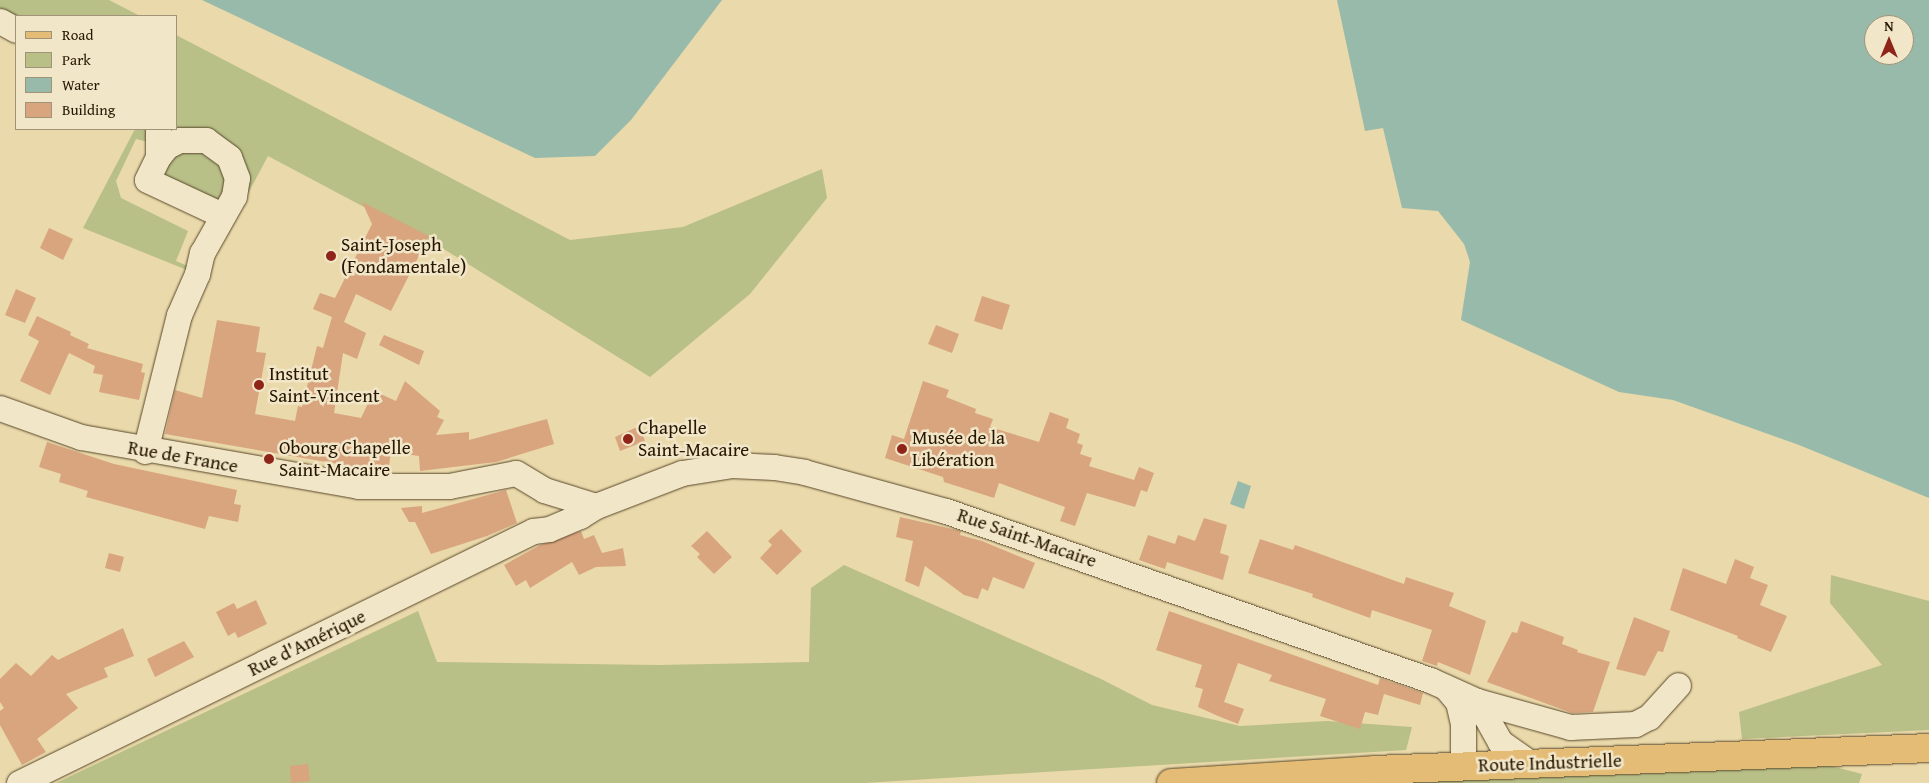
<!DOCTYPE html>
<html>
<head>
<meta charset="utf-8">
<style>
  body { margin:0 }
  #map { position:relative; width:1929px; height:783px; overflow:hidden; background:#ead9aa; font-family:"Gentium Book Plus",serif }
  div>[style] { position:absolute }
  .green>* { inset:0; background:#b8bf87 }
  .water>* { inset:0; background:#98baab }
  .building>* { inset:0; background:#d9a57f }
  .roads { filter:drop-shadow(0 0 1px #58472a) drop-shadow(0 0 1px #58472a) }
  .minor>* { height:25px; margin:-12.5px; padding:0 12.5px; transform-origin:12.5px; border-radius:12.5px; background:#f1e6c8 }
  .major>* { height:28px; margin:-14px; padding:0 14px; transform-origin:14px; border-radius:14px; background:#e5bc75 }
  .dots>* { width:14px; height:14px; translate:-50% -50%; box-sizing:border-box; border:2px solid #f1e6c8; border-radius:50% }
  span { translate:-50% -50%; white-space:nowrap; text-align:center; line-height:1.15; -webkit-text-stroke:5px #f1e6c8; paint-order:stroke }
  .poi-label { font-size:19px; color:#271600 }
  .left { translate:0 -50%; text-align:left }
  .street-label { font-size:19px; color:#271600 }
  .legend { position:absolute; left:15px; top:15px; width:162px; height:115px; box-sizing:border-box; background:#f1e6c8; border:1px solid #a09378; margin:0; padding:6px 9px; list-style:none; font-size:15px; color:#271600 }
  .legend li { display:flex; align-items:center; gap:10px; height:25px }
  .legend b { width:25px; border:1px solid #a09378 }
  .north { position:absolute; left:1864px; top:15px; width:50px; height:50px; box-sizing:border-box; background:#f1e6c8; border:1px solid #a09378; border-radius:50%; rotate:0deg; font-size:14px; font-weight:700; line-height:20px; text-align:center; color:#271600 }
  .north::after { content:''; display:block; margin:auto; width:18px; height:22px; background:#8f2418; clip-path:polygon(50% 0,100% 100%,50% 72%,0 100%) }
</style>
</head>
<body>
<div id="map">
  <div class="green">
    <div style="clip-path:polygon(0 0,109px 0,140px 16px,16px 16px,0 11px)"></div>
    <div style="clip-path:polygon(176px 35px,570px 240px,683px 227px,822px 169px,827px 198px,750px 294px,650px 377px,447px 251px,268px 156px,244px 201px,222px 215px,147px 180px,148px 142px,136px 139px,116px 181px,121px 198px,188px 231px,176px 261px,190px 267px,187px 270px,83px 228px,135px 129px,176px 129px)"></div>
    <div style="clip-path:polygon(844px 565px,1101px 679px,1152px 705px,1240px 726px,1327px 721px,1412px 727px,1406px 750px,864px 783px,56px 783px,418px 611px,437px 662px,658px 665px,809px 662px,811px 588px)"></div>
    <div style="clip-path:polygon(1831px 575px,1929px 601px,1929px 730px,1742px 739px,1739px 712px,1882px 665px,1830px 603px)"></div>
    <div style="clip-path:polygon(1785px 754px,1862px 774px,1859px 783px,1171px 783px)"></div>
  </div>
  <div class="water">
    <div style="clip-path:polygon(202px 0,722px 0,631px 120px,595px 156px,535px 158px)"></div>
    <div style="clip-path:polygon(evenodd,1337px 0,1929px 0,1929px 498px,1799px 445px,1673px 400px,1619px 392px,1461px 320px,1470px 262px,1464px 244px,1438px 211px,1402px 208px,1383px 128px,1365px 131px,1337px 0,1874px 25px,1904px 25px,1904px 55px,1874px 55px,1874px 25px)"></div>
    <div style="clip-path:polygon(1238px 481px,1251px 486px,1244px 509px,1230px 504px)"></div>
  </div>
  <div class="building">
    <div style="clip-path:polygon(362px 202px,429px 236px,391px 311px,356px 294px,344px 322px,366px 333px,357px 359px,343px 353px,334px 413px,361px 418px,374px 391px,396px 401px,405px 381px,440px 411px,437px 417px,444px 420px,436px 435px,469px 432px,469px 440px,547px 419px,554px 444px,496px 462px,420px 471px,419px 456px,391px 452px,388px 472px,384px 472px,165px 434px,175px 390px,202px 398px,217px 320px,260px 327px,256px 352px,266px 353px,255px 414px,295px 421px,298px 406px,302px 407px,317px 346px,323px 348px,332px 317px,313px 309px,320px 293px,335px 298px,372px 224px)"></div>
    <div style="clip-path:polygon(49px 228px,73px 239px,63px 260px,40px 248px)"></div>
    <div style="clip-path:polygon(16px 289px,36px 298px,25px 323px,5px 315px)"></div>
    <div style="clip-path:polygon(982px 296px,1010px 305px,1002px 330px,974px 321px)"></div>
    <div style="clip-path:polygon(37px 316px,71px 332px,70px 335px,89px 344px,87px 348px,143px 364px,141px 372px,145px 373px,139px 400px,99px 392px,103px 375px,93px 373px,95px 366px,69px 353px,50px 395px,20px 381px,39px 341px,28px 335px)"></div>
    <div style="clip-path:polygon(936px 325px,959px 334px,952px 353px,928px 344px)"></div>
    <div style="clip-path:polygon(384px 335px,424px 351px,419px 365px,379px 345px)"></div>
    <div style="clip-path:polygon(923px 381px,949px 390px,946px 397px,976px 409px,975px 413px,993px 419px,990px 427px,1039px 442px,1050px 412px,1069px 419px,1066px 428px,1080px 434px,1077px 443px,1083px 445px,1080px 454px,1092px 458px,1089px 466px,1134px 480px,1139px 467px,1154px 473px,1147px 492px,1141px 490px,1135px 507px,1087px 493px,1075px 526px,1060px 521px,1065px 507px,1026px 493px,999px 483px,994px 498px,944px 482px,943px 477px,885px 458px,892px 435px,904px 439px)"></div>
    <div style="clip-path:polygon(635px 428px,641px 430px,645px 441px,620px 451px,615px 437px)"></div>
    <div style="clip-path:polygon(47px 442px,114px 464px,237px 490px,234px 504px,241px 505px,238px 522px,209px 516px,205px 529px,86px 497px,88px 491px,59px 482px,61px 474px,39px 467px)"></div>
    <div style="clip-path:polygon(506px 490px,517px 523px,487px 536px,431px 554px,415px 522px,409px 522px,401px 508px,422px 506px,422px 513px)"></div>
    <div style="clip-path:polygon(900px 517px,957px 530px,961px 531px,960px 535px,982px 541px,1035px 563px,1024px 589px,993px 577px,988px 591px,982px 588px,978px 599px,964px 595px,925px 566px,919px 587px,905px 581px,913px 541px,896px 537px)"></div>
    <div style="clip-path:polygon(1204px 518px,1227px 525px,1220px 553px,1229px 556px,1223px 580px,1167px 562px,1165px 569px,1139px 560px,1148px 535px,1175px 544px,1178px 535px,1195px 541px)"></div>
    <div style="clip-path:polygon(781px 529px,802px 551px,777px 575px,760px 558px,772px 545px,768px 541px)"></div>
    <div style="clip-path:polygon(581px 531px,584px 539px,594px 535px,602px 553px,623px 548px,626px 566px,596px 567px,579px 575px,572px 562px,530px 588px,526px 580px,516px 586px,504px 565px,540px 545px)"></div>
    <div style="clip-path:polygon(707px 531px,732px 557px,714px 574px,697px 557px,700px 554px,691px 546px)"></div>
    <div style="clip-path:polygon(1260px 539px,1293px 550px,1295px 545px,1404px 584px,1406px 577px,1454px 593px,1449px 606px,1486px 621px,1470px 675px,1438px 662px,1437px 666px,1422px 661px,1432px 630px,1372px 610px,1370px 618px,1312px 597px,1313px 594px,1248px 573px)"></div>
    <div style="clip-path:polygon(109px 553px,124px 557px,120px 572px,105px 568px)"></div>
    <div style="clip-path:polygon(1735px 559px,1754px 567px,1750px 578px,1768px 585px,1760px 605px,1787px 616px,1771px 652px,1737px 638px,1738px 636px,1670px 610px,1683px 568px,1726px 584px)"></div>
    <div style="clip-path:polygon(256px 600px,267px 624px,238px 638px,235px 632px,228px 636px,216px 612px,234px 603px,237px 609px)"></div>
    <div style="clip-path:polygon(1169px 611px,1378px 685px,1380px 678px,1423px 693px,1420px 705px,1384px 694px,1378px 715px,1365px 712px,1360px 729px,1320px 716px,1326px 699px,1269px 681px,1272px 675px,1238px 663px,1224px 702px,1244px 709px,1238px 724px,1218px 716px,1198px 707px,1203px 689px,1195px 687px,1202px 665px,1156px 650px)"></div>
    <div style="clip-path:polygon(1634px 617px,1670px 631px,1663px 652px,1658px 651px,1645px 676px,1616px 669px)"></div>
    <div style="clip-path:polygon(1521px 621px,1564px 637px,1562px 644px,1578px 650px,1577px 652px,1610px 662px,1593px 712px,1572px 713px,1487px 682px,1512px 632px,1517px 633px)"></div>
    <div style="clip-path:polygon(123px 628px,134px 656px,104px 668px,108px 677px,66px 694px,78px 708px,37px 739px,46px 752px,22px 765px,0 725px,0 711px,4px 708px,0 702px,0 679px,16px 663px,31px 676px,52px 655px,58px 660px)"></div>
    <div style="clip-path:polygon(184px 641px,194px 657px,155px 677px,147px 659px)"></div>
    <div style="clip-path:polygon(308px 764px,310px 781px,291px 783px,290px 766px)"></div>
  </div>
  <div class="roads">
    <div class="minor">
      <div style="left:0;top:21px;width:18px;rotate:29deg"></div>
      <div style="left:158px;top:129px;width:28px;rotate:90deg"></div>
      <div style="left:158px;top:157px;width:25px;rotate:116deg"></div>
      <div style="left:147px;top:180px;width:83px;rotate:25deg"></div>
      <div style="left:0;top:408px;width:86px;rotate:19.7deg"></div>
      <div style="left:81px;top:437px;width:281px;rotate:10deg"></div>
      <div style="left:358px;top:486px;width:91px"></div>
      <div style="left:449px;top:486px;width:68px;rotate:-11deg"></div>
      <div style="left:516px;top:473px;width:33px;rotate:31deg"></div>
      <div style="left:544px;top:490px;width:54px;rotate:17.1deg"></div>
      <div style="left:145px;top:451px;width:140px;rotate:-76deg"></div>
      <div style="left:179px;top:315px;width:45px;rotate:-66.3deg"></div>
      <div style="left:197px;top:274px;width:22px;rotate:-77deg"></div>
      <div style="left:202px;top:253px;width:65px;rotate:-60.7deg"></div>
      <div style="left:234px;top:196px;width:18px;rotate:-81deg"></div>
      <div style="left:237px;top:178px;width:22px;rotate:-111deg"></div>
      <div style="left:229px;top:157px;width:29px;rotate:-144deg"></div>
      <div style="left:206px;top:140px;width:27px;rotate:180deg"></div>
      <div style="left:179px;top:140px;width:13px;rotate:153deg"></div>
      <div style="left:167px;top:146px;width:14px;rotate:129deg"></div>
      <div style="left:1448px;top:690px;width:16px;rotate:50deg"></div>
      <div style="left:1458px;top:702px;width:22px;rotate:77deg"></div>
      <div style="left:1463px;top:723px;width:43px;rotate:90deg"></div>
      <div style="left:1477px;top:701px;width:97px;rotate:15.6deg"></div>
      <div style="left:1570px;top:727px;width:65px;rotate:-2.6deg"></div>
      <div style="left:1635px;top:724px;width:16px;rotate:-27deg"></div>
      <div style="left:1649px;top:717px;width:43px;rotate:-47.8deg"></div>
      <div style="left:19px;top:783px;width:572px;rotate:-26.12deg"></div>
      <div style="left:533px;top:531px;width:16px;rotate:-7deg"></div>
      <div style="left:549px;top:529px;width:34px;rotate:-23deg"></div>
      <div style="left:580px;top:516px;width:19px;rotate:-32deg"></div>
      <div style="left:596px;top:506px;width:92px;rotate:-21deg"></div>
      <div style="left:682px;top:473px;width:51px;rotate:-9.1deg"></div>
      <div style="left:732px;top:465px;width:42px;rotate:2.7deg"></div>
      <div style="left:774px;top:467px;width:30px;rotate:9deg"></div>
      <div style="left:804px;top:472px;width:147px;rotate:15.4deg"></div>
      <div style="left:946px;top:511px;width:513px;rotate:19.25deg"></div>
      <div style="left:1430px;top:680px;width:51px;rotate:24.1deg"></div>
      <div style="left:1477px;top:701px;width:47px;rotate:60.7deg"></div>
      <div style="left:1500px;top:742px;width:37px;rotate:35deg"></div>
    </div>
    <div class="major">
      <div style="left:1171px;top:783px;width:204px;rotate:-3.6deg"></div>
      <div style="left:1375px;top:770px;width:554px;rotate:-2.27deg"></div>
    </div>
  </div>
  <div class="dots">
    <div style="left:331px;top:256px;background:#8f2418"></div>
    <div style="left:259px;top:385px;background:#8f2418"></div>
    <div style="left:628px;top:439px;background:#8f2418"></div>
    <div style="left:902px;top:449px;background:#8f2418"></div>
    <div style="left:269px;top:459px;background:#8f2418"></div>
  </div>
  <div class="poi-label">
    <span class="left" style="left:341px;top:256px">Saint-Joseph<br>(Fondamentale)</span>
    <span class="left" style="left:269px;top:385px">Institut<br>Saint-Vincent</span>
    <span class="left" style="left:638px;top:439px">Chapelle<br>Saint-Macaire</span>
    <span class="left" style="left:912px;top:449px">Musée de la<br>Libération</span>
    <span class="left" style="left:279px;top:459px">Obourg Chapelle<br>Saint-Macaire</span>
  </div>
  <div class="street-label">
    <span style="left:183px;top:457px;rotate:10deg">Rue de France</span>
    <span style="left:1027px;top:538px;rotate:19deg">Rue Saint-Macaire</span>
    <span style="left:307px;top:643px;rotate:-26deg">Rue d'Amérique</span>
    <span style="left:1550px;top:763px;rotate:-2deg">Route Industrielle</span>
  </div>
  <ul class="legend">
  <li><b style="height:6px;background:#e5bc75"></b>Road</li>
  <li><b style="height:14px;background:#b8bf87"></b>Park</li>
  <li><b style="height:14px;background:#98baab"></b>Water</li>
  <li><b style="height:14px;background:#d9a57f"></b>Building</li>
  </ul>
  <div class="north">N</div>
</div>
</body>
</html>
